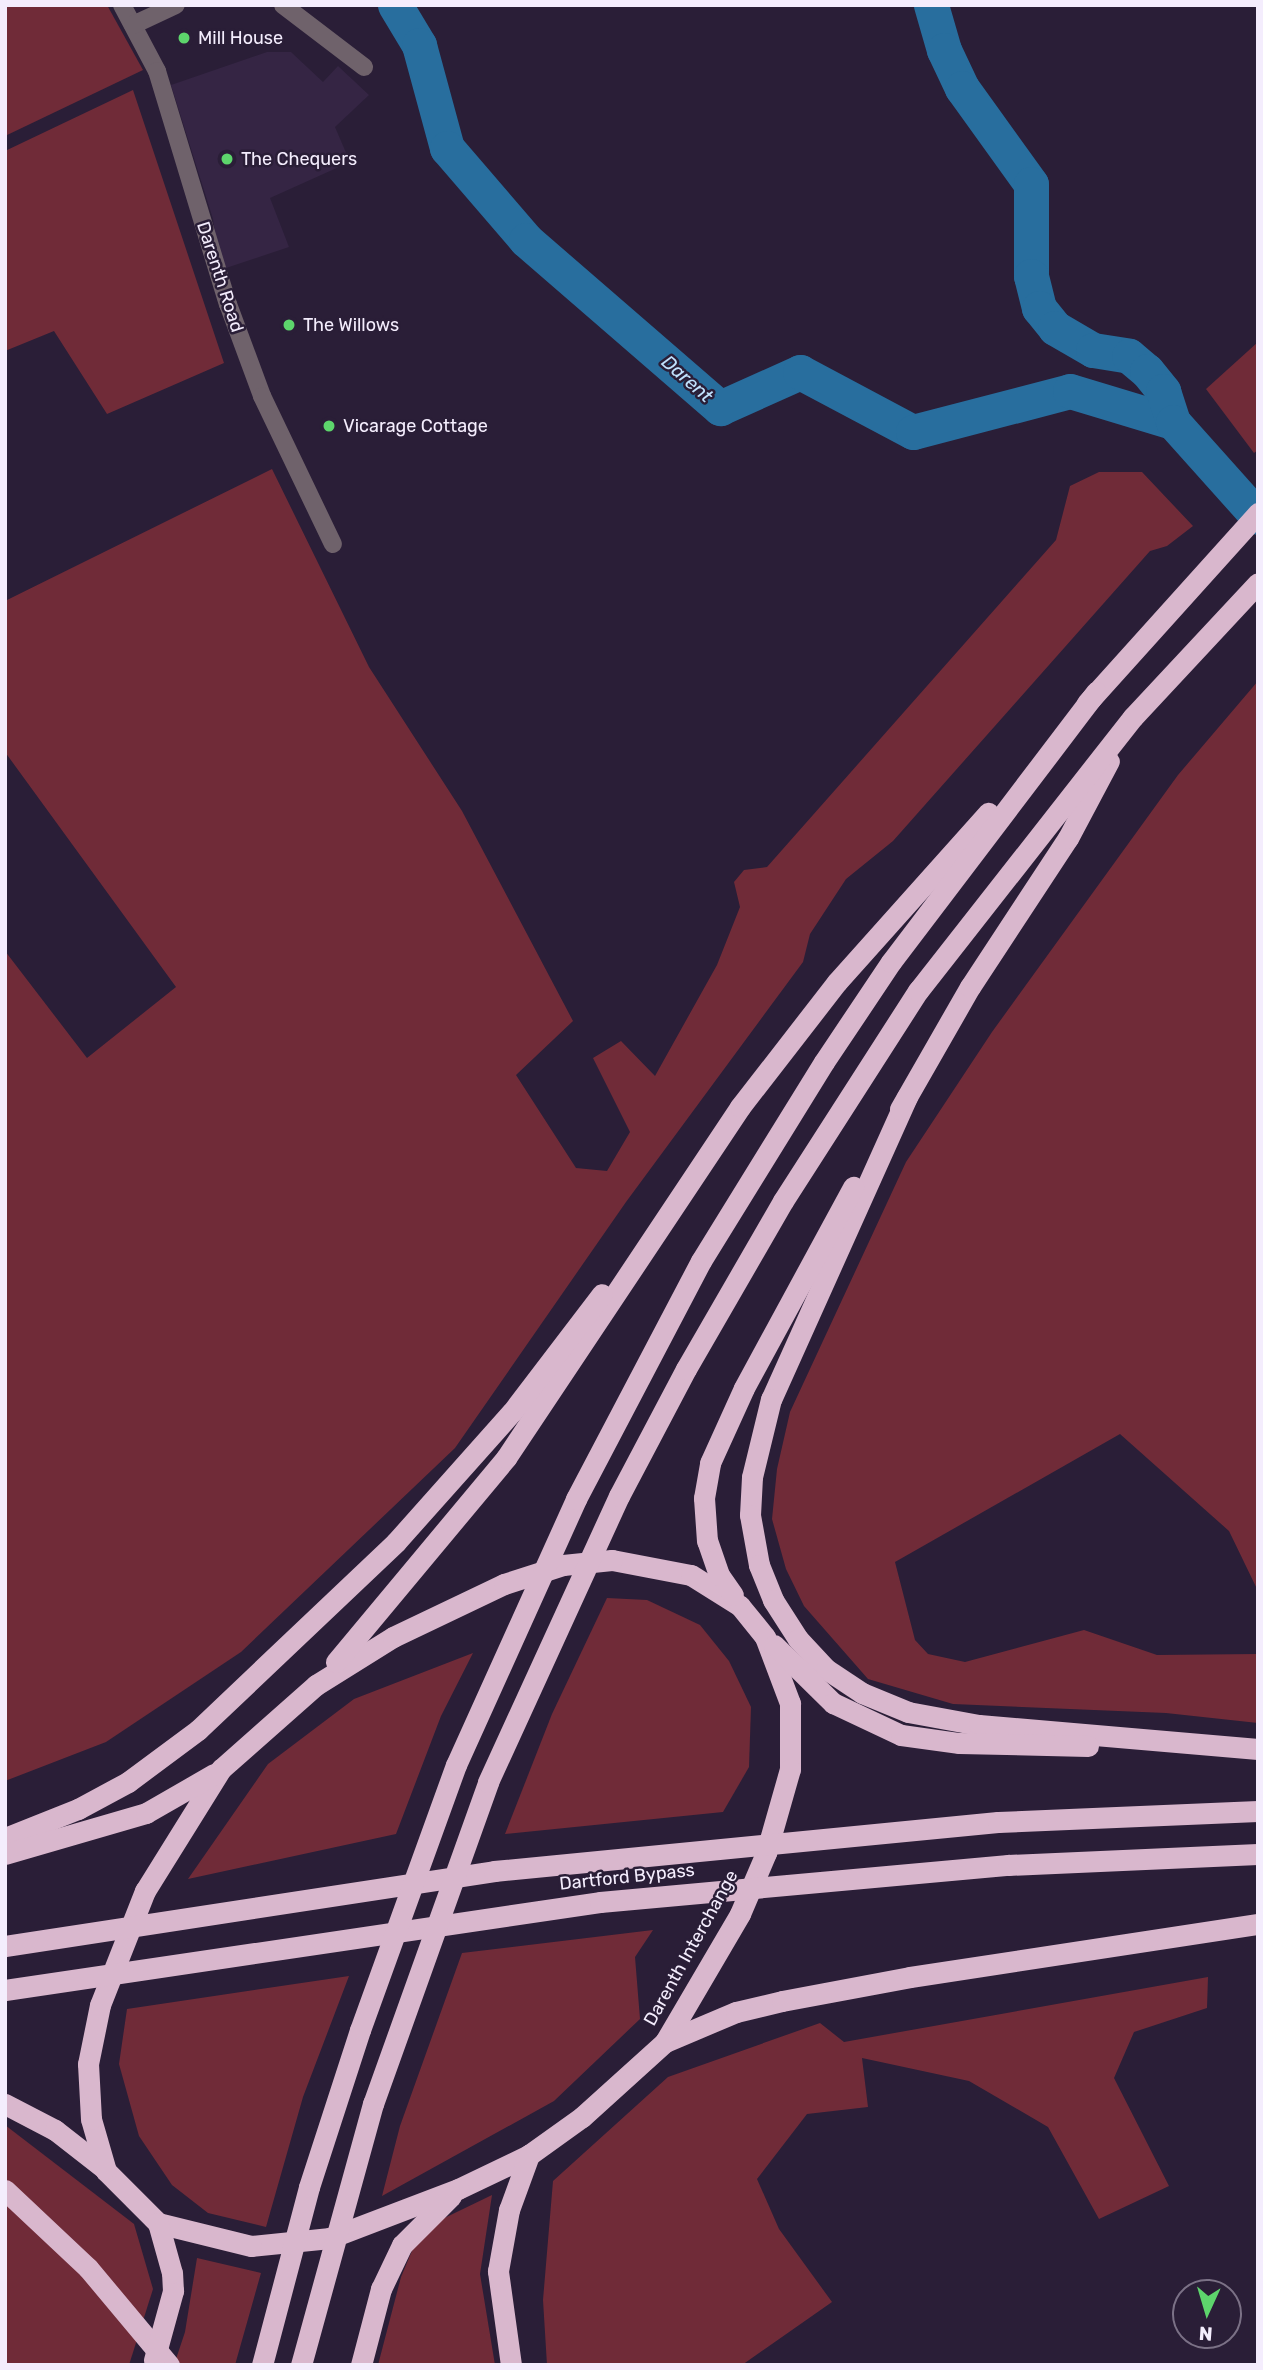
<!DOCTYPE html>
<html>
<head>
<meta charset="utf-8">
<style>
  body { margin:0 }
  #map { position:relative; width:1263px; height:2370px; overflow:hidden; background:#2a1e37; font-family:Rubik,sans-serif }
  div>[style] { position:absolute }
  .built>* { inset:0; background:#352544 }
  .green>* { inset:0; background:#702b38 }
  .river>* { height:35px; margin:-17.5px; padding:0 17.5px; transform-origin:17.5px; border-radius:17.5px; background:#286e9e }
  .minor>* { height:18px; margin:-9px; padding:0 9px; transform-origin:9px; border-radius:9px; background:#6f626b }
  .highway>* { height:21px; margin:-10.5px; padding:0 10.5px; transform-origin:10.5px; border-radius:10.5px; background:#d9b7cd }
  .dots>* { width:19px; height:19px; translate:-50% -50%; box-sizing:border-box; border:4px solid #2a1e37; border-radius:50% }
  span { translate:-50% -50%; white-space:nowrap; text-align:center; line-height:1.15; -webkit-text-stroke:5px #2a1e37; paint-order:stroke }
  .poi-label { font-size:18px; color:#f4edfd }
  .left { translate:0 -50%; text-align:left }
  .street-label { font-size:18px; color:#f4edfd }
  .water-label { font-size:19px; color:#c0e2fe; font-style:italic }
  .frame { position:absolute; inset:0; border:7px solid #f4edfd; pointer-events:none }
  .north { position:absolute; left:1172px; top:2279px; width:70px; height:70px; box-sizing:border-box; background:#2a1e37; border:2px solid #7b7186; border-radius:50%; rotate:184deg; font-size:19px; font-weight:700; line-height:28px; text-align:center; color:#f4edfd }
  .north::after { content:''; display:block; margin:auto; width:24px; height:32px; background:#5dd56c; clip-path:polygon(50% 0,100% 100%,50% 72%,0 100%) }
</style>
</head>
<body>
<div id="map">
  <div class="built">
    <div style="clip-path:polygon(267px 52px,291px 52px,323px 82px,338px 66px,369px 95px,335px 127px,350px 162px,270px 198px,289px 247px,220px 270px,213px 219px,171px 85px)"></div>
  </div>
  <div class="green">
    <div style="clip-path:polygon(5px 5px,107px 5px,143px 70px,5px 136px)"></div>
    <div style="clip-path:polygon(133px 90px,224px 363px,107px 414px,54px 331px,5px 351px,5px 151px)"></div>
    <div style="clip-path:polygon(1258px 342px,1258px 450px,1254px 453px,1206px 389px)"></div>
    <div style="clip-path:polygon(272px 469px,369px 667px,462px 811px,573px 1021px,516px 1075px,576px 1168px,607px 1171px,630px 1132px,593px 1058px,621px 1041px,655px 1076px,717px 965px,740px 907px,734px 882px,744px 870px,767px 867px,1056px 540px,1070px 486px,1099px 472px,1142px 472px,1193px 526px,1167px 546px,1150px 551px,893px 841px,846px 879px,810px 934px,803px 962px,626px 1202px,455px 1448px,241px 1652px,106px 1742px,5px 1781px,5px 951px,87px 1058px,176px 987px,5px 752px,5px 601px)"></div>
    <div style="clip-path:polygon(1258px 681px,1258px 1591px,1229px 1531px,1120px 1434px,895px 1562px,915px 1640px,928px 1654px,965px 1662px,1084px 1630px,1157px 1655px,1258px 1654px,1258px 1723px,1166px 1713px,953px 1704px,868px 1679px,804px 1606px,786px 1569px,772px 1519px,777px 1469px,790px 1412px,906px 1162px,992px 1032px,1178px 775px)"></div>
    <div style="clip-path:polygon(607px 1598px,647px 1600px,700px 1625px,729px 1661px,751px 1707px,749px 1767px,723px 1812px,505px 1834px,552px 1714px)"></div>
    <div style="clip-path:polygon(473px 1653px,441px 1716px,396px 1834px,188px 1879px,268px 1764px,354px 1699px)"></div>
    <div style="clip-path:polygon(653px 1930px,635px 1957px,640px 2019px,554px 2101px,382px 2196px,400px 2126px,462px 1953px)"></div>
    <div style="clip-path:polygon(349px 1976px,303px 2097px,266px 2227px,208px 2213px,172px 2185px,139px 2136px,119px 2064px,127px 2009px)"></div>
    <div style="clip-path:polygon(1208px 1977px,1207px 2008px,1134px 2032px,1114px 2078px,1169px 2186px,1099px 2219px,1048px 2127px,969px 2081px,862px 2058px,868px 2107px,807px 2114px,757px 2179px,779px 2229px,832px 2302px,742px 2365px,547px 2365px,543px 2300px,553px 2181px,668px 2077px,820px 2023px,844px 2042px)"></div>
    <div style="clip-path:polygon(5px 2125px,134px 2224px,153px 2289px,129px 2365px,5px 2365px)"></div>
    <div style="clip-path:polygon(492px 2195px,480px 2274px,495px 2365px,378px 2365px,401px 2277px,414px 2246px,432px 2224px)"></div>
    <div style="clip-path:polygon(197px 2258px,261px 2273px,235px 2365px,174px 2365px,185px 2332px)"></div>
  </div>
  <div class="river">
    <div style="left:395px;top:5px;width:47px;rotate:59deg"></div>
    <div style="left:419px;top:45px;width:107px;rotate:74.8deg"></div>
    <div style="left:447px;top:148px;width:121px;rotate:49.3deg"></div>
    <div style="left:526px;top:240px;width:257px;rotate:40.9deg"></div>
    <div style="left:720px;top:408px;width:88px;rotate:-24.2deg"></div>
    <div style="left:800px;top:372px;width:128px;rotate:28deg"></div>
    <div style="left:913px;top:432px;width:162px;rotate:-14.6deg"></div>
    <div style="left:1070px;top:391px;width:108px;rotate:16.8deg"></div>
    <div style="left:931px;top:5px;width:47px;rotate:73.9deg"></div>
    <div style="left:944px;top:50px;width:42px;rotate:64.7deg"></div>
    <div style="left:962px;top:88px;width:118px;rotate:54.3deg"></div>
    <div style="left:1031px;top:184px;width:92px;rotate:90deg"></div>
    <div style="left:1031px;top:276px;width:33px;rotate:76deg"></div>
    <div style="left:1039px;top:308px;width:26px;rotate:51deg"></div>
    <div style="left:1055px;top:328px;width:44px;rotate:30.1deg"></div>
    <div style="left:1093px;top:350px;width:36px;rotate:9deg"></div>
    <div style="left:1129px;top:356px;width:23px;rotate:40deg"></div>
    <div style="left:1147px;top:371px;width:26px;rotate:51deg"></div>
    <div style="left:1163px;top:391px;width:33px;rotate:72deg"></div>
    <div style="left:1173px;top:422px;width:127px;rotate:48.2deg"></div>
  </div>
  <div class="minor">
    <div style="left:122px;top:5px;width:75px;rotate:62.1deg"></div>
    <div style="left:157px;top:71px;width:244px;rotate:73.1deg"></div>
    <div style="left:228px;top:304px;width:98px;rotate:69.7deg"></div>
    <div style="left:262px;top:396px;width:164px;rotate:64.4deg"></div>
    <div style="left:283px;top:5px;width:102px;rotate:37.4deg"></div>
    <div style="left:133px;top:25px;width:47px;rotate:-24.9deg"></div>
  </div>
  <div class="highway">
    <div style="left:1087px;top:703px;width:256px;rotate:-48deg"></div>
    <div style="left:907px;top:1097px;width:331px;rotate:114.2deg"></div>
    <div style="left:771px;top:1399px;width:80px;rotate:103.7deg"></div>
    <div style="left:752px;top:1477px;width:38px;rotate:93deg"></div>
    <div style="left:750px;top:1515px;width:51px;rotate:79.8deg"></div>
    <div style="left:759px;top:1565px;width:38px;rotate:68deg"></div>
    <div style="left:773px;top:1600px;width:46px;rotate:57.3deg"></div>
    <div style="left:798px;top:1639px;width:41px;rotate:47deg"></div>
    <div style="left:826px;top:1669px;width:43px;rotate:33.7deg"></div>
    <div style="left:862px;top:1693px;width:50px;rotate:22.4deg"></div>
    <div style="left:908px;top:1712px;width:72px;rotate:10.4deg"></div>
    <div style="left:979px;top:1725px;width:280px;rotate:4.9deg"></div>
    <div style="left:900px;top:1109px;width:141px;rotate:-60.2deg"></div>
    <div style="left:970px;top:987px;width:178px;rotate:-56.7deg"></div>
    <div style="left:1068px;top:838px;width:87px;rotate:-62deg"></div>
    <div style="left:612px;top:1560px;width:80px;rotate:10.8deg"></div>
    <div style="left:691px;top:1575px;width:58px;rotate:32.3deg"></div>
    <div style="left:740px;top:1606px;width:40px;rotate:51deg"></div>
    <div style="left:765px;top:1637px;width:71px;rotate:69.3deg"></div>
    <div style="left:790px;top:1703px;width:66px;rotate:90deg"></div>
    <div style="left:790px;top:1769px;width:87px;rotate:105.9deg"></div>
    <div style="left:766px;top:1853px;width:66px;rotate:113.1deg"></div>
    <div style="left:740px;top:1914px;width:148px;rotate:120.4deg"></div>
    <div style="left:665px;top:2042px;width:112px;rotate:137.9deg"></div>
    <div style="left:582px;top:2117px;width:65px;rotate:144.4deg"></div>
    <div style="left:529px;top:2155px;width:79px;rotate:154.4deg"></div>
    <div style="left:458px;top:2189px;width:137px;rotate:159.1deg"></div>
    <div style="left:330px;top:2238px;width:79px;rotate:174.2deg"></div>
    <div style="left:251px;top:2246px;width:96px;rotate:-166.1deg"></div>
    <div style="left:158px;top:2223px;width:74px;rotate:-135deg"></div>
    <div style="left:106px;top:2171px;width:54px;rotate:-106.1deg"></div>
    <div style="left:91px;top:2119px;width:55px;rotate:-93.1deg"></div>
    <div style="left:88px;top:2064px;width:60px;rotate:-78.5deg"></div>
    <div style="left:100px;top:2005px;width:123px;rotate:-68.5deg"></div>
    <div style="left:145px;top:1891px;width:144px;rotate:-58.1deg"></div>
    <div style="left:221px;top:1769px;width:127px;rotate:-41.5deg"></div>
    <div style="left:316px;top:1685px;width:91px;rotate:-31.9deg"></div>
    <div style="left:393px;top:1637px;width:123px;rotate:-25.5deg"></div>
    <div style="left:504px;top:1584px;width:62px;rotate:-17.9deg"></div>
    <div style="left:563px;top:1565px;width:49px;rotate:-5.8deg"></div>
    <div style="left:733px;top:1595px;width:24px;rotate:-125deg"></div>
    <div style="left:719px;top:1575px;width:36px;rotate:-109deg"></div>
    <div style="left:707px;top:1541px;width:43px;rotate:-94deg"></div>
    <div style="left:704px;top:1498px;width:36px;rotate:-80deg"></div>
    <div style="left:710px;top:1463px;width:82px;rotate:-65.6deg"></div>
    <div style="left:744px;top:1388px;width:229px;rotate:-61.5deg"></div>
    <div style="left:774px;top:1645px;width:83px;rotate:44.5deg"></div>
    <div style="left:833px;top:1703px;width:75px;rotate:25.2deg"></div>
    <div style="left:901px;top:1735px;width:59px;rotate:7.9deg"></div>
    <div style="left:959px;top:1743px;width:129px;rotate:1.3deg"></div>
    <div style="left:336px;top:1662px;width:266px;rotate:-50.2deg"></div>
    <div style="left:506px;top:1458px;width:422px;rotate:-56.3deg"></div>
    <div style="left:740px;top:1107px;width:158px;rotate:-52.2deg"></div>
    <div style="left:837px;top:982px;width:227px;rotate:-48.2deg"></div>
    <div style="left:5px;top:1838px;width:79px;rotate:-21.7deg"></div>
    <div style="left:78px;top:1809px;width:57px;rotate:-28.4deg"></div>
    <div style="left:128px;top:1782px;width:87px;rotate:-36.6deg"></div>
    <div style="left:198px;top:1730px;width:273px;rotate:-43.5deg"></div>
    <div style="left:396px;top:1542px;width:174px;rotate:-48.3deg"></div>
    <div style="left:512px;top:1412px;width:148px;rotate:-52.7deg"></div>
    <div style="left:5px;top:1854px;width:147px;rotate:-16.2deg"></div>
    <div style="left:146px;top:1813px;width:78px;rotate:-29.8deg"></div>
    <div style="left:5px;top:1946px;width:495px;rotate:-8.7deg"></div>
    <div style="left:494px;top:1871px;width:506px;rotate:-5.55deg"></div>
    <div style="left:998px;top:1822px;width:260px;rotate:-2.4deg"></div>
    <div style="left:5px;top:1990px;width:601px;rotate:-8.41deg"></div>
    <div style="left:600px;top:1902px;width:410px;rotate:-5.2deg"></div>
    <div style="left:1008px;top:1865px;width:250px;rotate:-2.5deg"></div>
    <div style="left:665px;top:2042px;width:77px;rotate:-22.9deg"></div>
    <div style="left:736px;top:2012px;width:47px;rotate:-13.4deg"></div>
    <div style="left:782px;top:2001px;width:130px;rotate:-10.6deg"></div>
    <div style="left:910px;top:1977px;width:352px;rotate:-8.7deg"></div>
    <div style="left:5px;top:2104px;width:56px;rotate:27.5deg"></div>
    <div style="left:55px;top:2130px;width:63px;rotate:38deg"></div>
    <div style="left:5px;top:2190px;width:114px;rotate:43.2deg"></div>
    <div style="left:88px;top:2268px;width:126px;rotate:50.1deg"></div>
    <div style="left:154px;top:2360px;width:72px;rotate:-74.6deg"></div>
    <div style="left:173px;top:2291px;width:18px;rotate:-93deg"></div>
    <div style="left:172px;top:2273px;width:52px;rotate:-105.6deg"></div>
    <div style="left:262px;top:2365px;width:184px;rotate:-75.2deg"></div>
    <div style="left:309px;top:2187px;width:165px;rotate:-72deg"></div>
    <div style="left:360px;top:2030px;width:282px;rotate:-70.1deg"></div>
    <div style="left:456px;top:1765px;width:292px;rotate:-65.7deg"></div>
    <div style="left:576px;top:1499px;width:269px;rotate:-62.3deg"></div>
    <div style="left:701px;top:1261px;width:234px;rotate:-58.3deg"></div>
    <div style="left:824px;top:1062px;width:120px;rotate:-56.2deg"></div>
    <div style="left:891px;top:962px;width:339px;rotate:-52.8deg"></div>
    <div style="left:301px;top:2365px;width:271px;rotate:-74.6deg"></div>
    <div style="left:373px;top:2104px;width:342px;rotate:-70.3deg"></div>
    <div style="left:488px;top:1782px;width:315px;rotate:-65.4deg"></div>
    <div style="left:619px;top:1496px;width:144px;rotate:-62.2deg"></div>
    <div style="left:686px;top:1369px;width:194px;rotate:-60deg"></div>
    <div style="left:783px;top:1201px;width:250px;rotate:-57.3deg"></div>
    <div style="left:918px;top:991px;width:348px;rotate:-51.9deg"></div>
    <div style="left:1133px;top:717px;width:183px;rotate:-47deg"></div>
    <div style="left:361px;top:2365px;width:79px;rotate:-75.3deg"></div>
    <div style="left:381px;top:2289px;width:49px;rotate:-64.5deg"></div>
    <div style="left:402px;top:2245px;width:69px;rotate:-45deg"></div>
    <div style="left:511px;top:2365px;width:95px;rotate:-97.9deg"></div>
    <div style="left:498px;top:2271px;width:62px;rotate:-79.8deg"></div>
    <div style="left:509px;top:2210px;width:59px;rotate:-70deg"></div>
  </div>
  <div class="dots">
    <div style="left:184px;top:38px;background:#5dd56c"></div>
    <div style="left:227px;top:159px;background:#5dd56c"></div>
    <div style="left:289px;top:325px;background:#5dd56c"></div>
    <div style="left:329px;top:426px;background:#5dd56c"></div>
  </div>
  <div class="poi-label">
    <span class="left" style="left:198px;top:38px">Mill House</span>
    <span class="left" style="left:241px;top:159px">The Chequers</span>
    <span class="left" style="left:303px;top:325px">The Willows</span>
    <span class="left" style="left:343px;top:426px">Vicarage Cottage</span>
  </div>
  <div class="street-label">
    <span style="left:220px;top:277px;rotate:72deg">Darenth Road</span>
    <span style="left:627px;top:1877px;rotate:-6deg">Dartford Bypass</span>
    <span style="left:691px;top:1948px;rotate:-61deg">Darenth Interchange</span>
  </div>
  <div class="water-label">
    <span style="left:687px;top:379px;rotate:41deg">Darent</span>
  </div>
  <div class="frame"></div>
  <div class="north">N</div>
</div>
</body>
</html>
